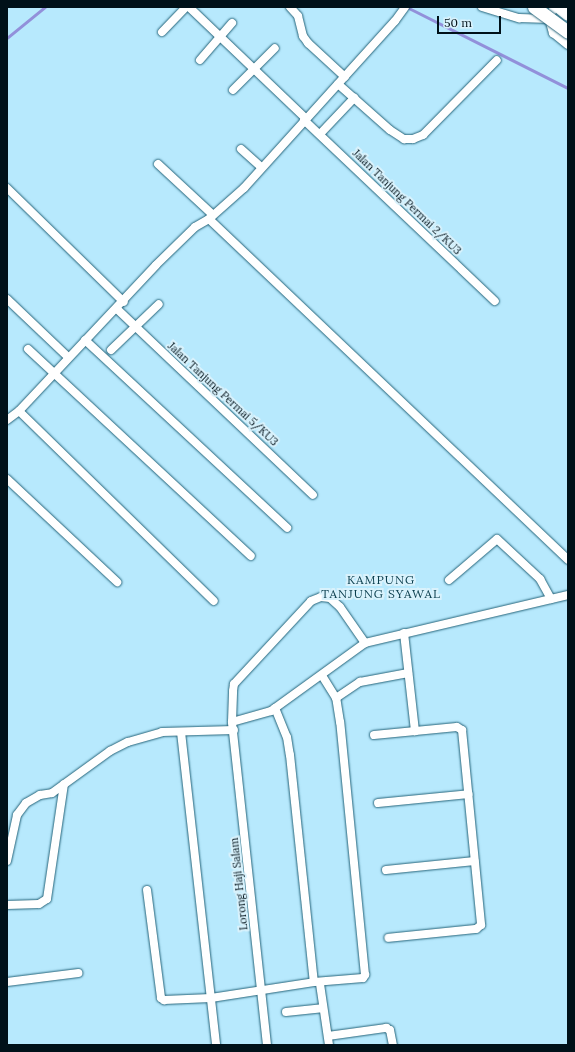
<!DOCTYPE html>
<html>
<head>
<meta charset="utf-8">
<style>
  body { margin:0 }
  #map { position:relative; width:575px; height:1052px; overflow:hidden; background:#b7e9fd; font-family:Lora,serif }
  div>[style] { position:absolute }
  .stream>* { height:2.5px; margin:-1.25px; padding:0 1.25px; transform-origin:1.25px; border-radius:1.25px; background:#9290da }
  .roads { filter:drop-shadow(0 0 1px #25647a) drop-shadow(0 0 1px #25647a) }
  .street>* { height:8px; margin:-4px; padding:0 4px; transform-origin:4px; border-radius:4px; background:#fff }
  .primary>* { height:13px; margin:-6.5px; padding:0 6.5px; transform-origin:6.5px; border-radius:6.5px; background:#fff }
  .bridges { filter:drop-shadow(0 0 1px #25647a) drop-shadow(0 0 1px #25647a) }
  .primary-bridge>* { height:13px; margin:-6.5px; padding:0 6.5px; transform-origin:6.5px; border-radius:6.5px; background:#fff }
  span { translate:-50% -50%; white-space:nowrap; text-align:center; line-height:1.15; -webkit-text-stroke:4px #d9f2fc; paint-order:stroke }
  .street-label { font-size:11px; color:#001119 }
  .neighbourhood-label { font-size:12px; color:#083c4c; letter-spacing:1px }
  .frame { position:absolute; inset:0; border:8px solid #001119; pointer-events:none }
  .scale { position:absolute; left:437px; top:16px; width:64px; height:18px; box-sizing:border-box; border:2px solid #001119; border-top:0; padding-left:5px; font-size:12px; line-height:14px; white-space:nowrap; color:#001119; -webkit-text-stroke:3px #d9f2fc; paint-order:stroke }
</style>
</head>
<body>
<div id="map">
  <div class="stream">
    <div style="left:407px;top:7px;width:180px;rotate:26.7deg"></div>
    <div style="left:7px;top:38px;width:49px;rotate:-39.2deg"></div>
  </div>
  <div class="roads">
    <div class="street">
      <div style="left:189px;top:7px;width:161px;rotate:43.7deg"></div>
      <div style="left:290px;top:7px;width:12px;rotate:48deg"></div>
      <div style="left:298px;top:16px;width:21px;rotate:76deg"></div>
      <div style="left:303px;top:36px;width:9px;rotate:54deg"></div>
      <div style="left:308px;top:43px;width:50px;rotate:42.6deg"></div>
      <div style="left:482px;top:7px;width:39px;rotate:17deg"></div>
      <div style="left:519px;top:18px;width:30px;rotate:2deg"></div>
      <div style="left:554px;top:7px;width:13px;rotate:113deg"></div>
      <div style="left:549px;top:19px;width:15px;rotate:74deg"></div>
      <div style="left:553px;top:33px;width:19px;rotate:39deg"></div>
      <div style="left:162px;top:32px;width:35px;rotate:-46deg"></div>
      <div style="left:200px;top:60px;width:49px;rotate:-49.1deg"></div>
      <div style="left:338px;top:84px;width:69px;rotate:41.5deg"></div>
      <div style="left:390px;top:130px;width:17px;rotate:33deg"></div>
      <div style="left:404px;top:139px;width:9px"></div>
      <div style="left:413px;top:139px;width:11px;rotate:-22deg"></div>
      <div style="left:423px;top:135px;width:105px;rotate:-45.4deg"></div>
      <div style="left:233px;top:90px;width:59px;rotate:-45deg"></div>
      <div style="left:304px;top:120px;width:263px;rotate:43.5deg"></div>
      <div style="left:320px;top:134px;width:50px;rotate:-46.6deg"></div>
      <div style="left:241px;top:149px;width:27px;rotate:42deg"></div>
      <div style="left:158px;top:164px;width:75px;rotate:42.8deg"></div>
      <div style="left:7px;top:188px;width:163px;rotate:44.3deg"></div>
      <div style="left:209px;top:219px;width:495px;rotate:43.5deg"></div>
      <div style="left:7px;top:299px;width:84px;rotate:43.6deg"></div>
      <div style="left:117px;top:309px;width:270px;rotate:43.5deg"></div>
      <div style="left:85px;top:340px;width:276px;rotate:42.9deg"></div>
      <div style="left:28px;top:349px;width:304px;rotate:42.9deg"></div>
      <div style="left:111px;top:350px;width:66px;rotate:-43.8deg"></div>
      <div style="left:19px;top:411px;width:272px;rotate:44.3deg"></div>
      <div style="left:7px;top:420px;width:15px;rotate:-37deg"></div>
      <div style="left:19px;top:411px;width:200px;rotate:-46.8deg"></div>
      <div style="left:156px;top:265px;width:54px;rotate:-44.3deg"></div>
      <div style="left:195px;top:227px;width:16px;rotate:-30deg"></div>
      <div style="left:209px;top:219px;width:47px;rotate:-41.5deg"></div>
      <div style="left:244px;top:188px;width:225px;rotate:-47.9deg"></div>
      <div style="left:395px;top:21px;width:17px;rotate:-54deg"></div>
      <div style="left:7px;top:479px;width:151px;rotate:43.1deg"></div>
      <div style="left:449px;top:580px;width:63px;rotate:-40.5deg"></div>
      <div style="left:497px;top:539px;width:59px;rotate:42.9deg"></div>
      <div style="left:540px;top:579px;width:23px;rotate:61deg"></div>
      <div style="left:404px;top:633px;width:99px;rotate:83.6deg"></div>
      <div style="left:336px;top:698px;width:29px;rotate:-34deg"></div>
      <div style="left:360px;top:682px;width:49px;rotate:-10.6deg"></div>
      <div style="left:275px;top:708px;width:31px;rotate:68deg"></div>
      <div style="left:287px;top:737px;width:18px;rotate:81deg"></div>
      <div style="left:290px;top:755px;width:228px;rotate:84deg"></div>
      <div style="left:232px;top:722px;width:41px;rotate:-15.8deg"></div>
      <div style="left:271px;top:711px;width:116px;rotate:-35.9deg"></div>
      <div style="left:365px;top:643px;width:209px;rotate:-13.3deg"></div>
      <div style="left:181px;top:732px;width:315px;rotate:83.6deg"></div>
      <div style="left:374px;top:735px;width:83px;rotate:-5.5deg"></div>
      <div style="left:457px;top:727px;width:6px;rotate:31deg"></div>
      <div style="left:462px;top:730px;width:196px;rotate:84.4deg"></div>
      <div style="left:481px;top:925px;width:6px;rotate:141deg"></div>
      <div style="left:476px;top:929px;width:88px;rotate:174.2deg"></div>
      <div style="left:378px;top:803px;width:91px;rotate:-5.6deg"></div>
      <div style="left:7px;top:861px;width:47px;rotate:-77.7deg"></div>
      <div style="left:17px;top:815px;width:15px;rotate:-53deg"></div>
      <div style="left:26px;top:803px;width:16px;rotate:-30deg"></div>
      <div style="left:40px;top:795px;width:12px;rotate:-9deg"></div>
      <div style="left:52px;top:793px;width:72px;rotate:-35.9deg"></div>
      <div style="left:110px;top:751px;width:20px;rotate:-27deg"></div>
      <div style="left:128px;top:742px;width:35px;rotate:-16deg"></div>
      <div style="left:162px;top:732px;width:72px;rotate:-1.6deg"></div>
      <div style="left:386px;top:870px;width:89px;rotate:-5.8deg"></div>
      <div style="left:147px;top:890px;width:109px;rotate:82.6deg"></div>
      <div style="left:161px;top:998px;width:4px;rotate:34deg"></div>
      <div style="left:164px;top:1000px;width:47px;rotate:-2.4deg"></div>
      <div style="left:211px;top:998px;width:104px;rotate:-8.8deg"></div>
      <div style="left:314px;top:982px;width:49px;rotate:-4.7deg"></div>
      <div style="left:363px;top:978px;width:4px;rotate:-56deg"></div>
      <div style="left:365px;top:975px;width:254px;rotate:-95.6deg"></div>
      <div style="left:340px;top:722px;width:24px;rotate:-99deg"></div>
      <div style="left:336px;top:698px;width:26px;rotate:-122deg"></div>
      <div style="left:7px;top:905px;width:32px;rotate:-2deg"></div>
      <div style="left:39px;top:904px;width:9px;rotate:-32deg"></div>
      <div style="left:47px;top:899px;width:116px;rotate:-81.6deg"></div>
      <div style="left:7px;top:982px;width:72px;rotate:-7.2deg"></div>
      <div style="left:320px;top:984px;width:62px;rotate:81.6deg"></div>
      <div style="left:286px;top:1012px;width:36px;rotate:-6deg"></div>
      <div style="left:328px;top:1036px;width:59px;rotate:-7.9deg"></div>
      <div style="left:386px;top:1028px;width:4px;rotate:27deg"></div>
      <div style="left:390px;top:1030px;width:15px;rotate:79deg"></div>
      <div style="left:267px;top:1045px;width:325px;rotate:-96.2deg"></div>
      <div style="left:232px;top:722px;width:31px;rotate:-88deg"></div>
      <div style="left:233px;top:691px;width:7px;rotate:-82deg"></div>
      <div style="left:234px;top:684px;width:113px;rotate:-47.1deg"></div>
      <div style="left:311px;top:601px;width:11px;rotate:-22deg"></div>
      <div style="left:321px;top:597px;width:9px;rotate:6deg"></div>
      <div style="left:330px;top:598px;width:13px;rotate:42deg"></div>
      <div style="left:340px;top:607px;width:44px;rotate:55.2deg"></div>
    </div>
    <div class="primary">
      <div style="left:559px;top:7px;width:11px;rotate:38deg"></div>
    </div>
  </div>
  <div class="bridges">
    <div class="primary-bridge">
      <div style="left:534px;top:7px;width:42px;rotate:36.3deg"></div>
    </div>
  </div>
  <div class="street-label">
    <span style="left:407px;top:202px;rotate:44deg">Jalan Tanjung Permai 2/KU3</span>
    <span style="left:223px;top:394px;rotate:43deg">Jalan Tanjung Permai 5/KU3</span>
    <span style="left:239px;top:884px;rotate:-96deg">Lorong Haji Salam</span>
  </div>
  <div class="neighbourhood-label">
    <span style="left:381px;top:587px">KAMPUNG<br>TANJUNG SYAWAL</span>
  </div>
  <div class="frame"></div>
  <div class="scale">50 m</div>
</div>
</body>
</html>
